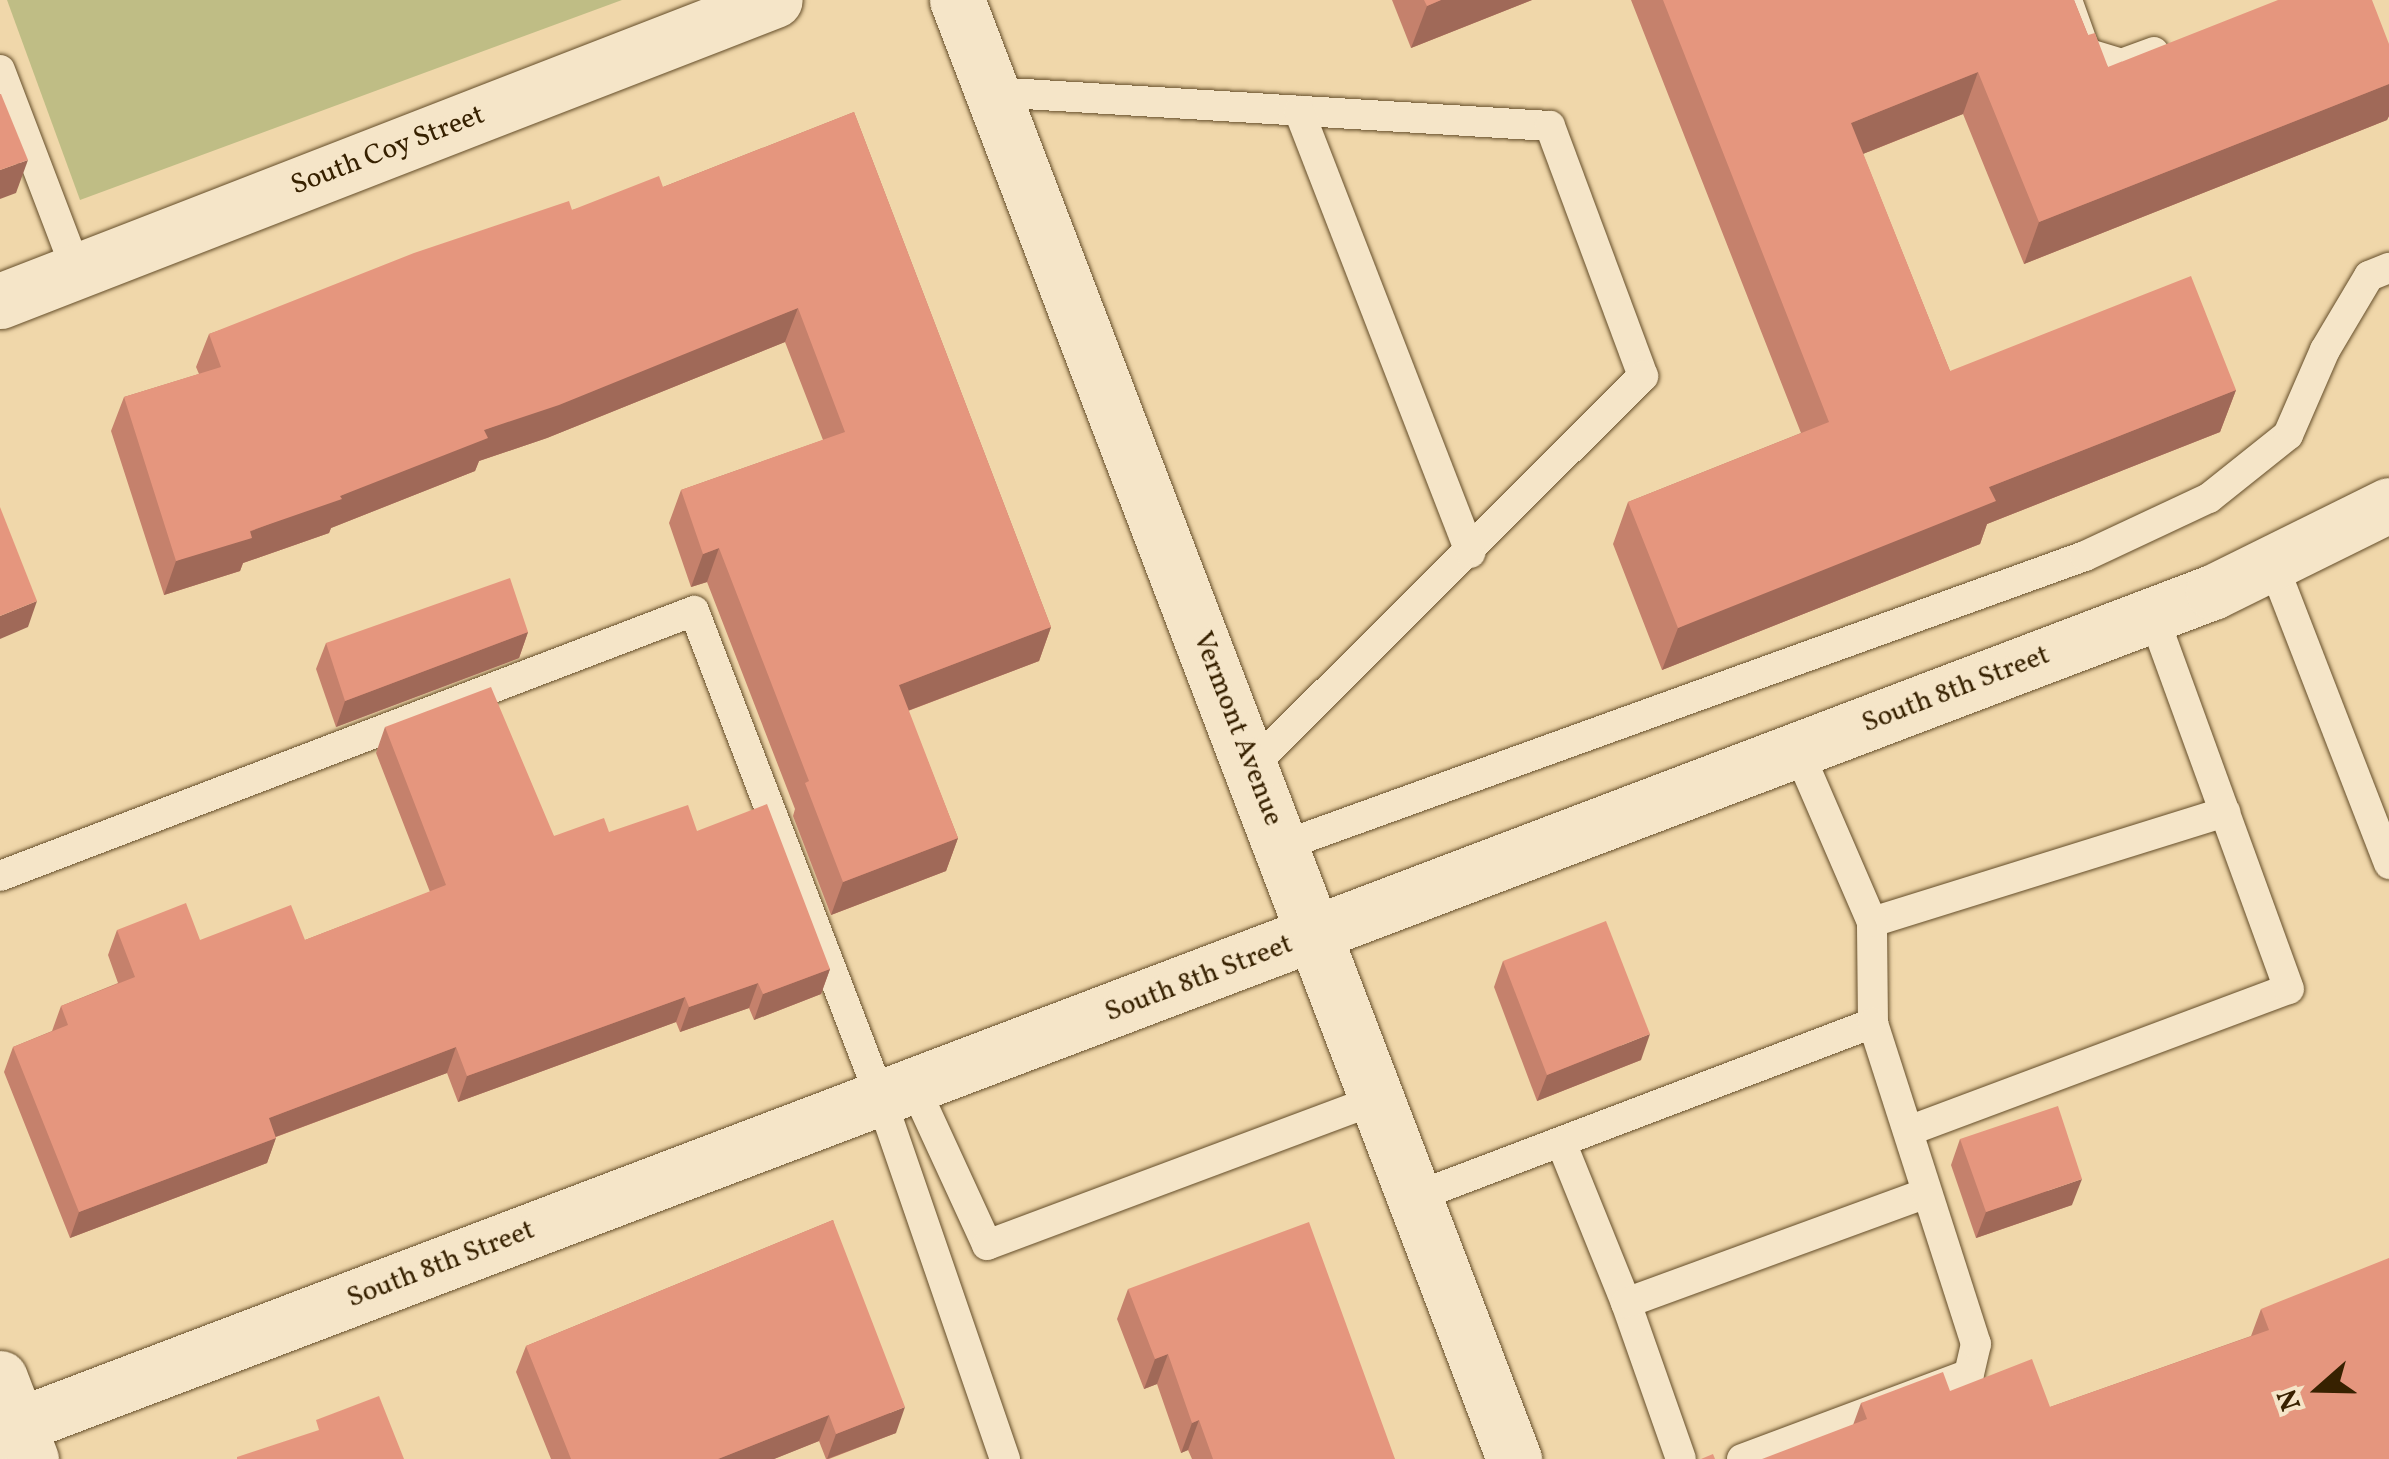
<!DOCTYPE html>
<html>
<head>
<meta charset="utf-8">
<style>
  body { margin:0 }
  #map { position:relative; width:2389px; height:1459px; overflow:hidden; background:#f0d7aa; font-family:Vollkorn,serif }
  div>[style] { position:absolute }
  .green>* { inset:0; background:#bfbd85 }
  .roads { filter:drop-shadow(0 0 2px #654e2a) drop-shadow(0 0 2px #654e2a) }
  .lane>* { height:30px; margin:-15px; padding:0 15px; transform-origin:15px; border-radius:15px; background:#f5e5c8 }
  .street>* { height:55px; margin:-27.5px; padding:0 27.5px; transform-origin:27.5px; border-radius:27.5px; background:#f5e5c8 }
  .wall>* { inset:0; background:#c5816c }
  .shaded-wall>* { inset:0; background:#a06958 }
  .building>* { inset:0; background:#e5967e }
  span { translate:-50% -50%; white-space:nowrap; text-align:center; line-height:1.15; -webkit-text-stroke:8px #f5e5c8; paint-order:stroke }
  .street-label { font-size:28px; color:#372100 }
  .north { position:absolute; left:2269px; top:1339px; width:100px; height:100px; -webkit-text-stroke:8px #f5e5c8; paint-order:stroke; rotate:250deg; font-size:28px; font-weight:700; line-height:40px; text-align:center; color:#372100 }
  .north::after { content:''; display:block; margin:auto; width:35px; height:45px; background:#372100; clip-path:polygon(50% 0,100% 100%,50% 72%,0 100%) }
</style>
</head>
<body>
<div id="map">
  <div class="green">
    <div style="clip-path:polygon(7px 0,622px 0,80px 200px)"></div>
  </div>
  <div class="roads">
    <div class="lane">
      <div style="left:2067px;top:0;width:56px;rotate:70.3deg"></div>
      <div style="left:2086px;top:53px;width:37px;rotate:17deg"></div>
      <div style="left:2121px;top:64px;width:35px;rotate:-20deg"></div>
      <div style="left:0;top:70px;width:216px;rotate:69.1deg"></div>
      <div style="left:992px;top:92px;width:559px;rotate:3.49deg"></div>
      <div style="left:1550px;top:126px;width:267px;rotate:69.6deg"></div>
      <div style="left:1643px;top:376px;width:552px;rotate:135.07deg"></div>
      <div style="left:1299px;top:111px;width:474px;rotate:68.8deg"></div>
      <div style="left:2272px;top:562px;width:324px;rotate:68.8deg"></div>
      <div style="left:1282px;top:846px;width:854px;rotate:-19.86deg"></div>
      <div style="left:2085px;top:556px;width:137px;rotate:-25.1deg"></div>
      <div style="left:2209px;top:498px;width:101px;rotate:-38.6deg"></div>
      <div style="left:2288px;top:435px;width:93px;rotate:-66.5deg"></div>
      <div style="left:2325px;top:350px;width:86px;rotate:-59.3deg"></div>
      <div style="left:2369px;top:276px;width:22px;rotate:-22deg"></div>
      <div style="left:0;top:876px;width:743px;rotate:-20.9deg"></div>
      <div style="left:694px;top:611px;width:523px;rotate:69.03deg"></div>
      <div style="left:881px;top:1099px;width:381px;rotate:71deg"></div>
      <div style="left:1872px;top:922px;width:370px;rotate:-17.3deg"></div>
      <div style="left:914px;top:1086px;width:175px;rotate:65.3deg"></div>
      <div style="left:987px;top:1245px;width:417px;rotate:-20.5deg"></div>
      <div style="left:1911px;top:1130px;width:403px;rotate:-20.5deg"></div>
      <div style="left:2289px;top:989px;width:398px;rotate:-110deg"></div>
      <div style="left:1561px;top:1142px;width:174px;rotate:68deg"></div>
      <div style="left:1415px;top:1197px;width:490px;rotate:-20.8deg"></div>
      <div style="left:1873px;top:1023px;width:101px;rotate:-90.6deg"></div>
      <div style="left:1872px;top:922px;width:186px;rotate:-113.4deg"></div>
      <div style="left:1681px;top:1459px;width:165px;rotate:-109.4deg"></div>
      <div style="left:1626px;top:1303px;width:320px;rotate:-20.1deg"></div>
      <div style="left:1742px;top:1459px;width:242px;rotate:-20.5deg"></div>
      <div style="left:1969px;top:1374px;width:31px;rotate:-77deg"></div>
      <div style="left:1976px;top:1344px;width:337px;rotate:-107.8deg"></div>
    </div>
    <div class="street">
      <div style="left:957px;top:0;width:1562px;rotate:69.1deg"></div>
      <div style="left:0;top:301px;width:831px;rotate:-21.23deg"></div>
      <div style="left:0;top:1378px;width:87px;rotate:69.1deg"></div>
      <div style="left:0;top:1432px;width:2367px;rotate:-20.79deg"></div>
      <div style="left:2213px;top:592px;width:196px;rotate:-26.3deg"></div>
    </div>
  </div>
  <div class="wall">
    <div style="clip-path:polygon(1392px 0,1532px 0,1411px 48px)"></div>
    <div style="clip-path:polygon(1631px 0,2074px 0,2088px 35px,2108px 67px,2389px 44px,2389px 116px,2387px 120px,2024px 264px,1963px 114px,1863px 154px,1950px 371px,2236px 390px,2220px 432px,1987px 524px,1980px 544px,1662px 670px,1613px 544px,1628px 502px,1801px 433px)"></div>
    <div style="clip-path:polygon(854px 112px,1051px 627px,1039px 661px,908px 711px,958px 838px,946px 871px,831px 915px,793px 816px,795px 809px,707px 582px,691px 587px,669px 523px,681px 490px,823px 440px,785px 342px,547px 438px,479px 461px,475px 471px,331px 528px,329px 533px,243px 563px,240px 571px,164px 595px,111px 431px,124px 397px,199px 374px,196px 367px,209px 334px,572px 210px,663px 187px)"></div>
    <div style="clip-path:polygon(528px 632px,519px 658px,336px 727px,316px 669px,326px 643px)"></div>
    <div style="clip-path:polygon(385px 727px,554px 836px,609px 832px,697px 831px,830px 969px,821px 994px,754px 1020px,749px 1008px,680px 1032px,676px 1022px,458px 1102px,447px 1073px,276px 1137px,267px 1163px,70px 1238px,4px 1072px,13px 1047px,52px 1031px,61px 1006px,118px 983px,108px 955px,117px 930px,200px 940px,305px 940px,430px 892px,376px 753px)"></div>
    <div style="clip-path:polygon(1503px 961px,1641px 1060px,1537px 1101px,1494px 987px)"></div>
    <div style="clip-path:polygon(1960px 1139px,2072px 1205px,1976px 1238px,1951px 1165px)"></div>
    <div style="clip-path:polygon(833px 1220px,896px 1433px,829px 1459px,826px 1459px,819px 1441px,774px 1459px,551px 1459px,516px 1372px,526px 1346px)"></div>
    <div style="clip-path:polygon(1128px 1289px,1395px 1459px,1192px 1459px,1188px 1450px,1181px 1453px,1157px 1384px,1144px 1389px,1117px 1319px)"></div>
    <div style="clip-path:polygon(2261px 1309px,2389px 1459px,1853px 1425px,1861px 1403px,1950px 1391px,2050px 1407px,2251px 1336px)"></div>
  </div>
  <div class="shaded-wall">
    <div style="clip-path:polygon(1441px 0,1532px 0,1411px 48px,1427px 6px)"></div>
    <div style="clip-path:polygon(1978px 72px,1963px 114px,1835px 165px,1851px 123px)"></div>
    <div style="clip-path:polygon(2389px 84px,2389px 116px,2387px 120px,2024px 264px,2039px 222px)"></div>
    <div style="clip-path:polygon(28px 160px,16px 193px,0 199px,0 170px)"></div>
    <div style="clip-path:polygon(798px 308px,785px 342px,547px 438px,479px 461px,475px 471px,331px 528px,329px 533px,243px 563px,240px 571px,164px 595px,176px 561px,340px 496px,484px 430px)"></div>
    <div style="clip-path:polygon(2236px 390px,2220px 432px,1987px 524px,1980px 544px,1662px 670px,1678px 628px,1989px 487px)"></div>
    <div style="clip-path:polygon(719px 548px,707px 582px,691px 587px,703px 554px)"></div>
    <div style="clip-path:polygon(37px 601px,28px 627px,0 639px,0 616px)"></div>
    <div style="clip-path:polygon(1051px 627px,1039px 661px,886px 719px,899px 685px)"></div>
    <div style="clip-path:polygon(528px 632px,519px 658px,336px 727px,345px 701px)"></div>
    <div style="clip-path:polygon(958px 838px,946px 871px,831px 915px,843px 882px)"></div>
    <div style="clip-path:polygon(830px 969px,821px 994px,754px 1020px,763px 994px)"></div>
    <div style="clip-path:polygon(758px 983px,749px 1008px,680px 1032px,689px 1007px)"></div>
    <div style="clip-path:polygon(685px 997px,676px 1022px,458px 1102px,467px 1076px)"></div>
    <div style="clip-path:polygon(1650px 1034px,1641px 1060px,1537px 1101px,1547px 1075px)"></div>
    <div style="clip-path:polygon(456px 1047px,447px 1073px,259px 1143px,269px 1118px)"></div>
    <div style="clip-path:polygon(276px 1138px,267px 1163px,70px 1238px,79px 1212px)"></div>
    <div style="clip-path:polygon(2082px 1179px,2072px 1205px,1976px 1238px,1986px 1212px)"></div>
    <div style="clip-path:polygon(1168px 1354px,1157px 1384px,1144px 1389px,1155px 1359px)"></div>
    <div style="clip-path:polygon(905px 1407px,896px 1433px,827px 1459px,836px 1434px)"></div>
    <div style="clip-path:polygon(829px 1415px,819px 1441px,774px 1459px,718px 1459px)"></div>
    <div style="clip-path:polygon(1199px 1420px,1188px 1450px,1181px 1453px,1192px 1423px)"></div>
  </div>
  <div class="building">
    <div style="clip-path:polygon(1424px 0,1441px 0,1427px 6px)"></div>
    <div style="clip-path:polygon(1663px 0,2074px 0,2088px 35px,2095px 33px,2108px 67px,2278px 0,2372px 0,2389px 44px,2389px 84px,2039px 222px,1978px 72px,1851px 123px,1950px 371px,2191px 276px,2236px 390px,1989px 487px,1996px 501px,1678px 628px,1628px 502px,1829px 422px)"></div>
    <div style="clip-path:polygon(0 94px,1px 94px,28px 160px,0 170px)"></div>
    <div style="clip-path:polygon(854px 112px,1051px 627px,899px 685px,958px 838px,843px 882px,805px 783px,809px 781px,719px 548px,703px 554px,681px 490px,845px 432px,798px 308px,559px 405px,484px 430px,488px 438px,340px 496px,342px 499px,250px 531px,252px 538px,176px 561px,124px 397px,221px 367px,209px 334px,414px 253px,569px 201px,572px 210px,659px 176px,663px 187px)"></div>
    <div style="clip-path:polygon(0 507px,37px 601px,0 616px)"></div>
    <div style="clip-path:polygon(510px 578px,528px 632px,345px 701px,326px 643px)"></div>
    <div style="clip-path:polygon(491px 687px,554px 836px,604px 818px,609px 832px,688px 805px,697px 831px,767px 804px,830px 969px,763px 994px,758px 983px,689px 1007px,685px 997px,467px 1076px,456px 1047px,269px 1118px,276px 1138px,79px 1212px,13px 1047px,68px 1025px,61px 1006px,135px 977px,117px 930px,186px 903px,200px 940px,291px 905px,305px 940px,446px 885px,385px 727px)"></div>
    <div style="clip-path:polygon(1606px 921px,1650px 1034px,1547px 1075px,1503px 961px)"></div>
    <div style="clip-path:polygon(2058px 1106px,2082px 1179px,1986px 1212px,1960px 1139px)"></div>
    <div style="clip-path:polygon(833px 1220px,905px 1407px,836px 1434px,829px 1415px,718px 1459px,571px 1459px,526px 1346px)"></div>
    <div style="clip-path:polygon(1309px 1222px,1395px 1459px,1213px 1459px,1199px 1420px,1192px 1423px,1168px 1354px,1155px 1359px,1128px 1289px)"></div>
    <div style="clip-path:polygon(2389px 1258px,2389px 1459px,1762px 1459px,1867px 1419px,1861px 1403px,1943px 1372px,1950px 1391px,2032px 1359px,2050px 1407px,2269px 1330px,2261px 1309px)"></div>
    <div style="clip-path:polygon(379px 1396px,404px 1459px,237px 1459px,237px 1457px,319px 1430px,316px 1420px)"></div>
    <div style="clip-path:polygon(1713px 1454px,1715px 1459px,1701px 1459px)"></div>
  </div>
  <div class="street-label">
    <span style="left:388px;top:151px;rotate:-21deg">South Coy Street</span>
    <span style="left:1956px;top:690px;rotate:-21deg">South 8th Street</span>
    <span style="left:1237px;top:729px;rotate:69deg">Vermont Avenue</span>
    <span style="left:1199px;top:979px;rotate:-21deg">South 8th Street</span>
    <span style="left:441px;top:1265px;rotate:-21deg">South 8th Street</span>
  </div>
  <div class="north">N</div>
</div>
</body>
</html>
